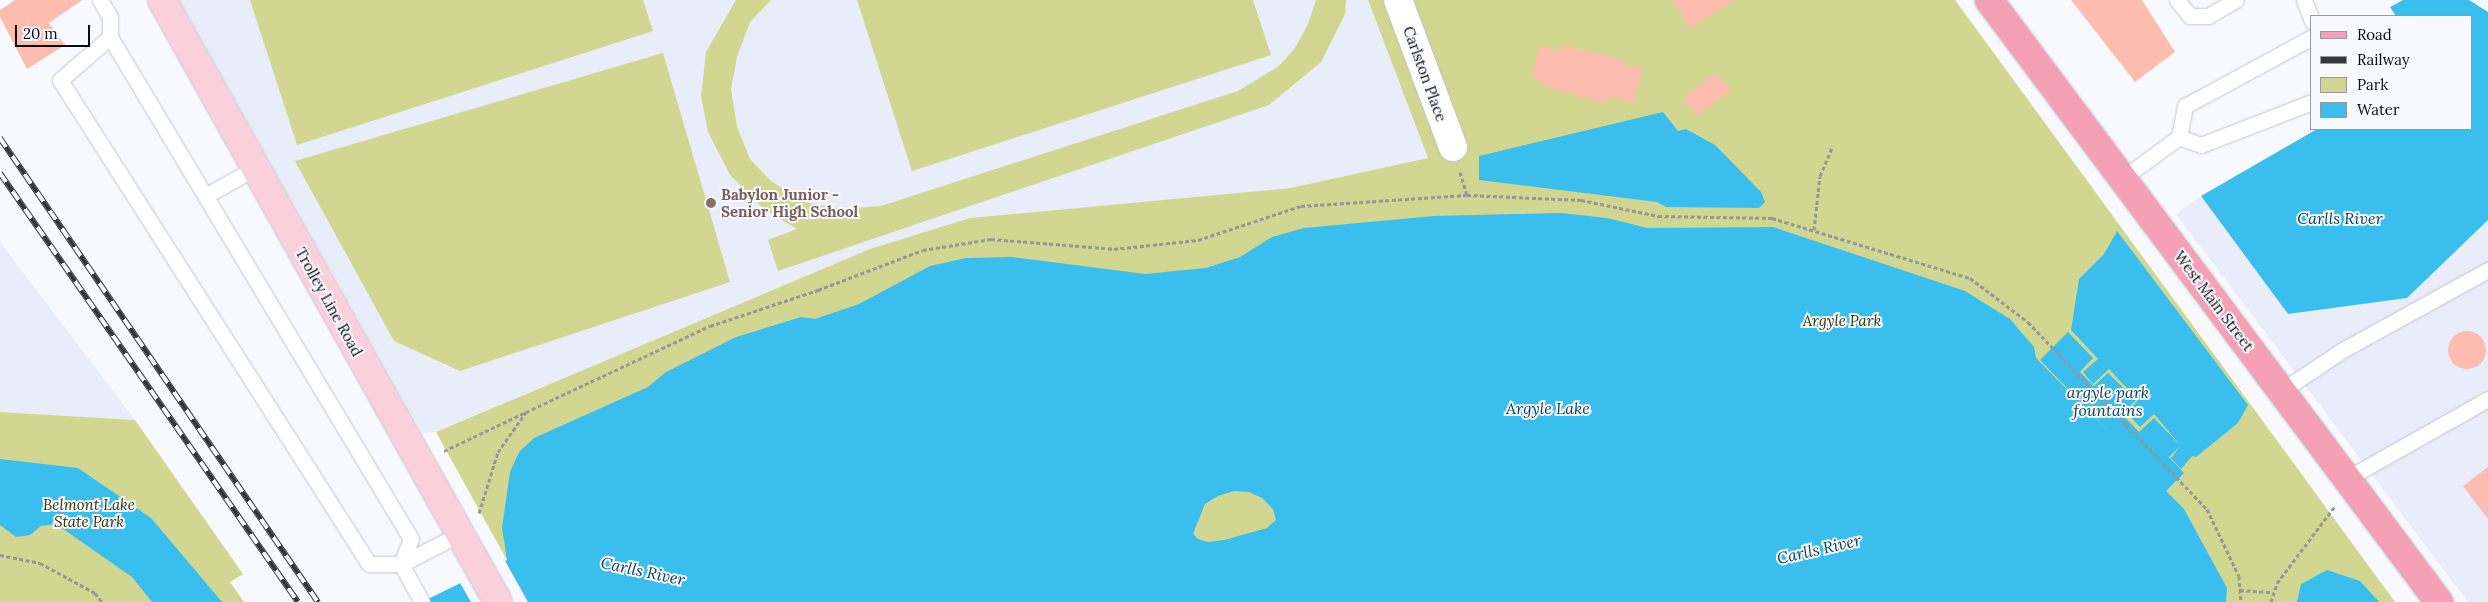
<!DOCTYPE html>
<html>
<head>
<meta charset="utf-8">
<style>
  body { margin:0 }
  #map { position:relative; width:2488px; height:602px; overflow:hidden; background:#f8f9fe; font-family:Lora,serif }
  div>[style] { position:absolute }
  .built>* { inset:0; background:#e9ecf9 }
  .green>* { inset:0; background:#d1d790 }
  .water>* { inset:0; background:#3abeed }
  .pier>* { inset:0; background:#f8f9fe }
  .building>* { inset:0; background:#fcbcae }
  .round { border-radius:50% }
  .path>* { height:3px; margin-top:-1.5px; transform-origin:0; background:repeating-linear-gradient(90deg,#96979a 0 4px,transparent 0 6.5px) }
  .roads { filter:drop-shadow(0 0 1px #c3c5ca) drop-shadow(0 0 1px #c3c5ca) }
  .service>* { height:15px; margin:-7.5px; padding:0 7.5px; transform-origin:7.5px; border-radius:7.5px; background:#fff }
  .minor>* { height:28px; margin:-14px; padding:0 14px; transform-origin:14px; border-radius:14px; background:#fff }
  .secondary>* { height:28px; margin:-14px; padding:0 14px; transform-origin:14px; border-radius:14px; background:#f9d0db }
  .primary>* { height:28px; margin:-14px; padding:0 14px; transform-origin:14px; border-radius:14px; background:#f4a1b6 }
  .rail>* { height:5.5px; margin-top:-2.75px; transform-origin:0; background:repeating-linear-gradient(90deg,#f8f9fe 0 11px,#353638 0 22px); box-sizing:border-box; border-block:1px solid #353638 }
  .dots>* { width:14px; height:14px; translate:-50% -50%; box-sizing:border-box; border:2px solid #f8f9fe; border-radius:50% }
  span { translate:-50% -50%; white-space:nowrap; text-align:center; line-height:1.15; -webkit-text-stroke:4px #f8f9fe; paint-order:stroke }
  .street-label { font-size:15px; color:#0b0c0d }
  .education-label { font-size:15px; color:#785e54; font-weight:700 }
  .left { translate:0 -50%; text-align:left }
  .park-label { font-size:15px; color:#313305; font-style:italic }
  .water-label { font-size:16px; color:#0a4356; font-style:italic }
  .legend { position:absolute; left:2310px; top:15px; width:162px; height:115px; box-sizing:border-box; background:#f8f9fe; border:1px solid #999a9e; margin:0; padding:6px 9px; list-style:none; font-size:15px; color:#0b0c0d }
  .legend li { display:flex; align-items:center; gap:10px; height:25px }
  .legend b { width:25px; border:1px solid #999a9e }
  .scale { position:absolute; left:15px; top:25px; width:75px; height:22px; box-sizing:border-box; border:2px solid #0b0c0d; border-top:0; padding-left:6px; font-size:15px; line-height:18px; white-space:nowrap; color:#0b0c0d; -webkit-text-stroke:4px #f8f9fe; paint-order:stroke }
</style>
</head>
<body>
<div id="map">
  <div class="built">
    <div style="clip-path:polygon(179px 0,1368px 0,1428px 158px,1290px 188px,970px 218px,870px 249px,436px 432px,422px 433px)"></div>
    <div style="clip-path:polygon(2201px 196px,2288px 314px,2407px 298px,2488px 220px,2488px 602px,2468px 602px,2176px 214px)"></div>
    <div style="clip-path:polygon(0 242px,135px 420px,0 412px)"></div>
  </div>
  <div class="green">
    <div style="clip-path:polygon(250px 0,643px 0,653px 31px,297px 145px)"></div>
    <div style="clip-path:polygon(736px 0,771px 0,750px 22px,737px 57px,731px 89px,737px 127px,750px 159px,771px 181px,804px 202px,842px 209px,881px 206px,1238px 91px,1279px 66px,1295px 48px,1308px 24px,1316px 0,1346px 0,1345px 14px,1321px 62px,1269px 105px,778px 271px,768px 240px,797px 229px,764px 209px,730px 175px,708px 132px,701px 96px,706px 52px)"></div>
    <div style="clip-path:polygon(857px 0,1253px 0,1271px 55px,912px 171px)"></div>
    <div style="clip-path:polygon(1368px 0,1955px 0,2395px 602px,530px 602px,436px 432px,870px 249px,970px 218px,1290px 188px,1428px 158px)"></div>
    <div style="clip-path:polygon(663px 53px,730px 282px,460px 371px,394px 341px,295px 161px)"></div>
    <div style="clip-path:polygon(0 412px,135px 420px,243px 574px,230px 582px,244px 602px,0 602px)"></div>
  </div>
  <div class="water">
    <div style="clip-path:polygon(2403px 0,2469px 0,2488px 12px,2488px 220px,2407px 298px,2288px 314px,2201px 196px,2317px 129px,2472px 129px,2472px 16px,2396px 16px,2390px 7px)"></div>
    <div style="clip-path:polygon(1663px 112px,1678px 131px,1686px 129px,1715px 145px,1761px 192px,1765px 202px,1759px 208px,1666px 207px,1657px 202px,1479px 180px,1479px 156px)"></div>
    <div style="clip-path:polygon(evenodd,1561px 213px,1607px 218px,1647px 228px,1773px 227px,1965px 291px,2010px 319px,2034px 347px,2036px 358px,2111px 434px,2040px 360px,2068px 332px,2093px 358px,2080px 372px,2094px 386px,2108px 373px,2136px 400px,2122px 414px,2139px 432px,2154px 418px,2181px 446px,2154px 414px,2140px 427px,2127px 413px,2138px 400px,2109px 369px,2093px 384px,2083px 372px,2098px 359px,2071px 330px,2079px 279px,2104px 254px,2117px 231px,2248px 405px,2238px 423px,2196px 457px,2192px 456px,2181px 469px,2171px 458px,2180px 446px,2169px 457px,2184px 473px,2166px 491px,2184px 509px,2227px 588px,2226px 602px,422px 602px,507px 560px,502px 528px,510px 472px,519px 452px,534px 438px,648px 387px,666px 372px,736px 337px,801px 317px,815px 319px,859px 304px,930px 266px,966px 258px,1012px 257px,1145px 274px,1206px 268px,1240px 257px,1272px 237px,1304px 228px,1434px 216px,1561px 213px,1234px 491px,1249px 492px,1262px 498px,1273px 509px,1276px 520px,1267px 528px,1224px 540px,1208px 542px,1198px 539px,1193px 534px,1205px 504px,1218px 496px,1234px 491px)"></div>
    <div style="clip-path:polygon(0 459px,78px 468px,151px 518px,222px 602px,152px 602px,132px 577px,56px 524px,41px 526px,30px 535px,16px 537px,0 525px)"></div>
    <div style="clip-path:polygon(2327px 570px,2360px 581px,2379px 602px,2297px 602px,2301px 584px)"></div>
  </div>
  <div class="pier">
    <div style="clip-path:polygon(504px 559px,528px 602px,471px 602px,460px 583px)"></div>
  </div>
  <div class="building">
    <div style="clip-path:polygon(15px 0,82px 0,49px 23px,65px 45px,27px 69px,0 17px,0 10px)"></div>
    <div style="clip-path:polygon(1672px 0,1735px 0,1690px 28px)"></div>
    <div style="clip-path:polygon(2071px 0,2142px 0,2175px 52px,2135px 82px)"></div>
    <div style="clip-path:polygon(1563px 45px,1624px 60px,1623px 64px,1642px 69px,1634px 103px,1608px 97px,1606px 104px,1540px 85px,1542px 80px,1532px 78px,1539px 46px,1561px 51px)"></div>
    <div style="clip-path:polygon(1716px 72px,1731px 90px,1697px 116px,1683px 98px)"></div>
    <div class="round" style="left:2448px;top:331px;width:38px;height:38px"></div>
    <div style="clip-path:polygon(2488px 467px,2488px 519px,2463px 486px)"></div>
  </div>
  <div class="path">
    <div style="left:1460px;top:172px;width:24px;rotate:73deg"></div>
    <div style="left:1467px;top:195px;width:114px;rotate:2.5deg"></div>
    <div style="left:1581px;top:200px;width:79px;rotate:11.7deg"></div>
    <div style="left:1658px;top:216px;width:114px;rotate:1deg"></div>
    <div style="left:1772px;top:218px;width:207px;rotate:16.9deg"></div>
    <div style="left:1970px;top:278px;width:73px;rotate:37.2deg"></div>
    <div style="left:2028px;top:322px;width:259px;rotate:46.3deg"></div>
    <div style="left:2207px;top:509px;width:74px;rotate:64.5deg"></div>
    <div style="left:2239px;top:576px;width:26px;rotate:86deg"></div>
    <div style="left:1814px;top:230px;width:54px;rotate:-83.7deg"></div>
    <div style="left:1820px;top:176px;width:33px;rotate:-67deg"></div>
    <div style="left:444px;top:451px;width:91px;rotate:-25.4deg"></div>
    <div style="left:479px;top:513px;width:64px;rotate:-72.7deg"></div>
    <div style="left:498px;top:452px;width:49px;rotate:-55deg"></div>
    <div style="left:526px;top:412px;width:203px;rotate:-25.1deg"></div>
    <div style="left:710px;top:326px;width:114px;rotate:-18.4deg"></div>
    <div style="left:818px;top:290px;width:112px;rotate:-20.9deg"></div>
    <div style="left:923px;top:250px;width:69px;rotate:-9.2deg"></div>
    <div style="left:991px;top:239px;width:123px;rotate:4.6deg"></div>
    <div style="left:1114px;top:249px;width:84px;rotate:-6.1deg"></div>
    <div style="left:1198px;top:240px;width:108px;rotate:-18.3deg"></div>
    <div style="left:1301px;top:206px;width:166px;rotate:-3.8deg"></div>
    <div style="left:0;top:555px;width:41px;rotate:11.3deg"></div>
    <div style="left:40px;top:563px;width:63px;rotate:28.6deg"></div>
    <div style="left:95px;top:593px;width:11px;rotate:52deg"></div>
    <div style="left:2240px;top:590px;width:32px;rotate:4deg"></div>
    <div style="left:2271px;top:602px;width:20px;rotate:-72deg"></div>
    <div style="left:2277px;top:583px;width:96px;rotate:-53deg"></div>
  </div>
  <div class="roads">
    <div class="service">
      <div style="left:100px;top:0;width:20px;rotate:60deg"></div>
      <div style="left:110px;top:17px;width:20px;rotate:90deg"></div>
      <div style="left:110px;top:37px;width:585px;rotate:59.05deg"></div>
      <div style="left:411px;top:539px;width:27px;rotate:112deg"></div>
      <div style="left:401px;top:564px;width:32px;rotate:180deg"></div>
      <div style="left:369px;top:564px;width:574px;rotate:-122.56deg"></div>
      <div style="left:60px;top:80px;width:66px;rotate:-40.7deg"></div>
      <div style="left:2177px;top:0;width:21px;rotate:51deg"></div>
      <div style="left:2190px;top:16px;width:18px"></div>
      <div style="left:2208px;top:16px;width:32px;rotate:-30deg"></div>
      <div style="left:2304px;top:0;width:22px;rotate:69deg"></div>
      <div style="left:2179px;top:137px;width:32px;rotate:-79deg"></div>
      <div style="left:2185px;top:106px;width:145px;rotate:-28.5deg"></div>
      <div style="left:2123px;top:178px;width:69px;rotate:-36.2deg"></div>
      <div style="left:2179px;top:137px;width:23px;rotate:20deg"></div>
      <div style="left:2201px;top:145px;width:119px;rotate:-21.2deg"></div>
      <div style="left:205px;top:196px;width:57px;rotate:-29.2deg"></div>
      <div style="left:2281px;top:391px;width:72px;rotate:-33.7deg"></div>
      <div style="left:2341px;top:351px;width:168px;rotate:-28.9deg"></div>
      <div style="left:2346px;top:479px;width:163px;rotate:-29.4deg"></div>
      <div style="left:422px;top:602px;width:43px;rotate:-118.9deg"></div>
      <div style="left:401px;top:564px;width:66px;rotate:-27deg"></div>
    </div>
    <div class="minor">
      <div style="left:1398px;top:0;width:157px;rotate:69.5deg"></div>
    </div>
    <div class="secondary">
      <div style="left:162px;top:0;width:689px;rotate:60.83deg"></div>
    </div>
    <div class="primary">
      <div style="left:1989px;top:0;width:752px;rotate:53.22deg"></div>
    </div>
  </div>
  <div class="rail">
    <div style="left:0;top:138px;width:563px;rotate:55.58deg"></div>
    <div style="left:0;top:173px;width:522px;rotate:55.21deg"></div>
  </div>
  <div class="dots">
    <div style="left:711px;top:203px;background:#8d6e63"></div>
  </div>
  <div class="street-label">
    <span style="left:1425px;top:74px;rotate:70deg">Carlston Place</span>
    <span style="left:2214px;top:301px;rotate:53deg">West Main Street</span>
    <span style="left:329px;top:302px;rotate:61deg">Trolley Line Road</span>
  </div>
  <div class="education-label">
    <span class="left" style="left:721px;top:203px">Babylon Junior -<br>Senior High School</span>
  </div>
  <div class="park-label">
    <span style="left:1842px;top:321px">Argyle Park</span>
    <span style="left:89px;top:513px">Belmont Lake<br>State Park</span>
  </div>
  <div class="water-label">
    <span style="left:2340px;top:218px">Carlls River</span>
    <span style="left:2108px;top:401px">argyle park<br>fountains</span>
    <span style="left:1548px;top:408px">Argyle Lake</span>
    <span style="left:1819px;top:549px;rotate:-13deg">Carlls River</span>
    <span style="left:643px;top:571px;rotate:12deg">Carlls River</span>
  </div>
  <ul class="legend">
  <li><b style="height:6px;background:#f4a1b6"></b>Road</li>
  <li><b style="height:6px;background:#353638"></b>Railway</li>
  <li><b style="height:14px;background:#d1d790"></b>Park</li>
  <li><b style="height:14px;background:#3abeed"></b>Water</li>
  </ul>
  <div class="scale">20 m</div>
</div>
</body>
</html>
